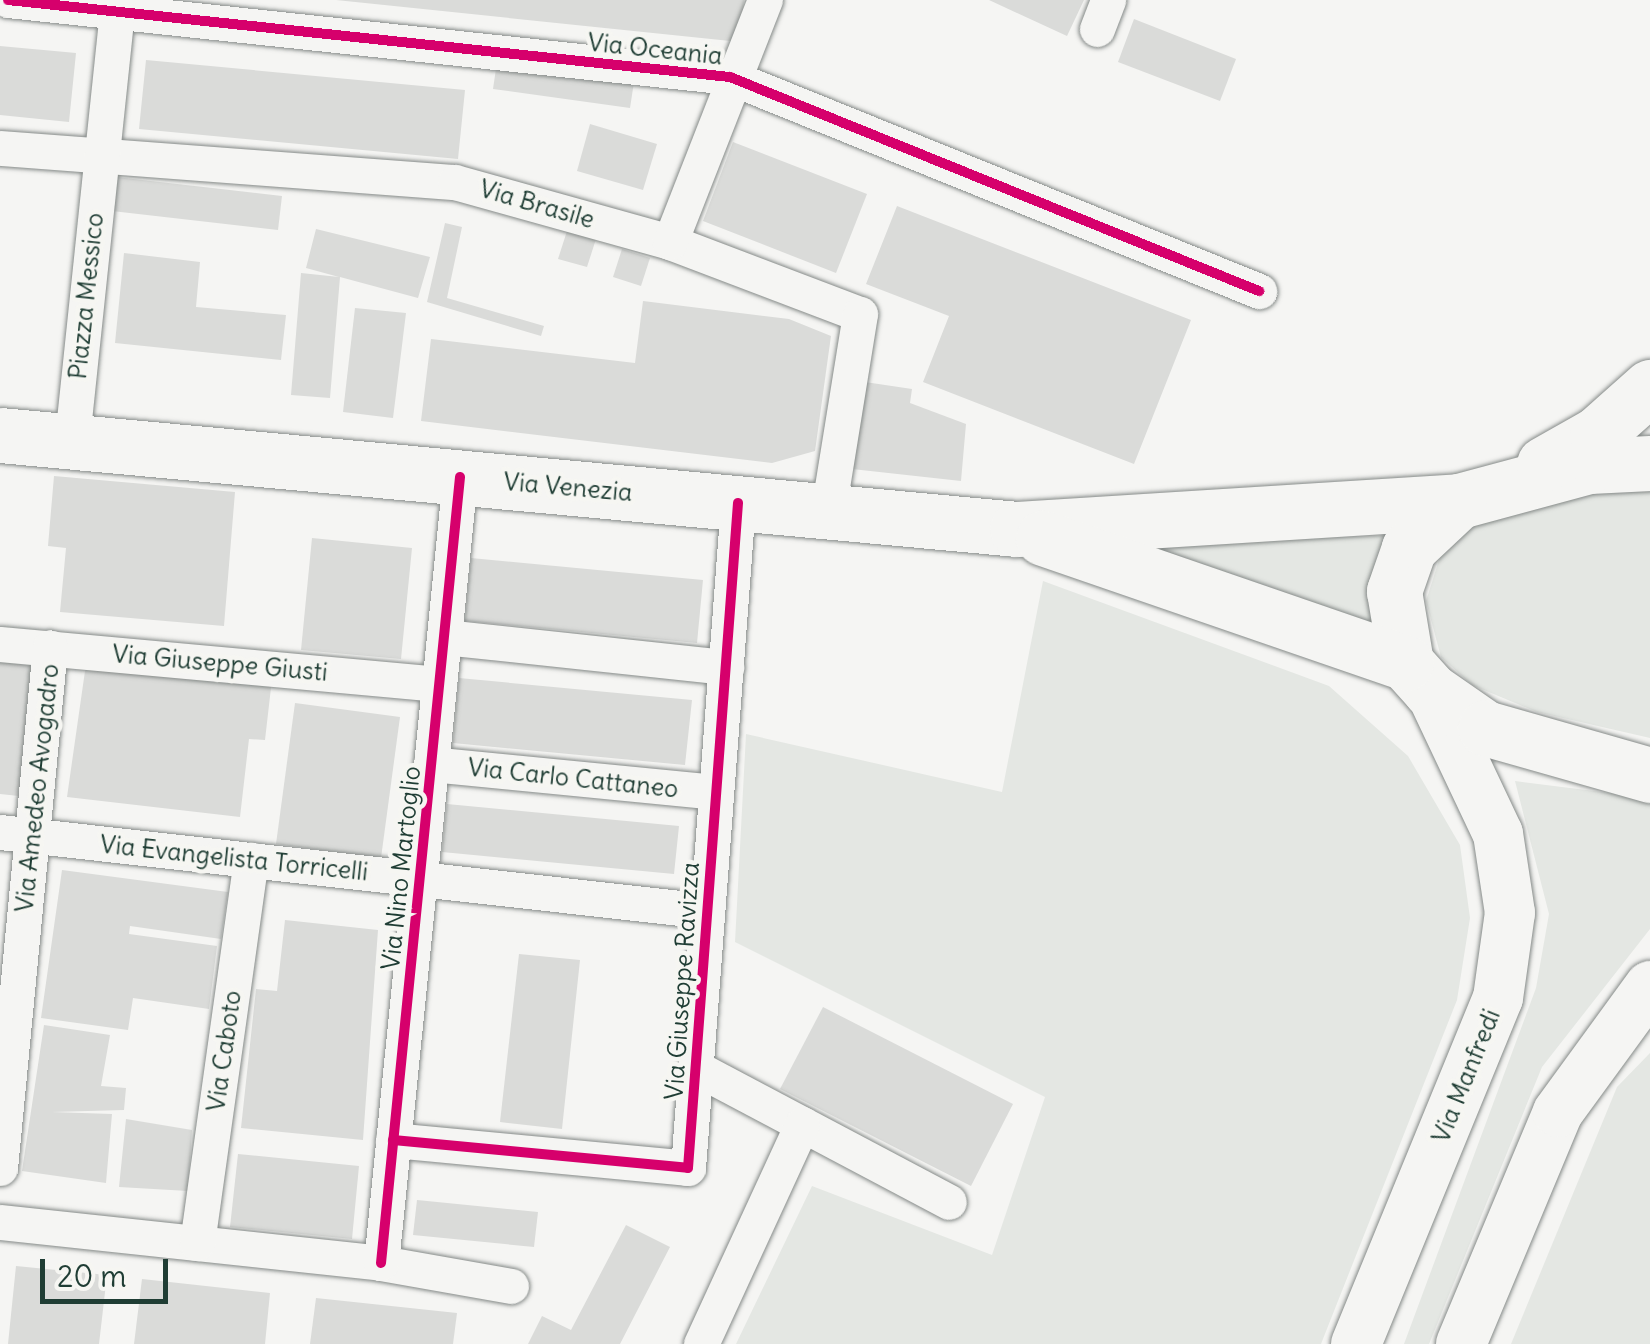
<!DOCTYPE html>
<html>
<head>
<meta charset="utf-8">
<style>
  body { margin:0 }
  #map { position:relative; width:1650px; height:1344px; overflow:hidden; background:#f5f5f3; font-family:Delius,sans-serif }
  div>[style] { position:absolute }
  .green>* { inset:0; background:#e4e7e3 }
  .building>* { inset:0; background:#dadbd9 }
  .roads { filter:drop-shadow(0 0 2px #858a88) drop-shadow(0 0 2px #858a88) }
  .street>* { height:35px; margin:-17.5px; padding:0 17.5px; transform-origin:17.5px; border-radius:17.5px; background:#f5f5f3 }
  .secondary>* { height:50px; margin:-25px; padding:0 25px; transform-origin:25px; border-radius:25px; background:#f5f5f3 }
  .primary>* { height:55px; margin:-27.5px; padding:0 27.5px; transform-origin:27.5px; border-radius:27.5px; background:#f5f5f3 }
  .cycleway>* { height:10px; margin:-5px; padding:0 5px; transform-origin:5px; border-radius:5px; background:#d6006c }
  span { translate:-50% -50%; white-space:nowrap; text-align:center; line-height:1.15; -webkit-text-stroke:9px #f6f6f2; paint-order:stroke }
  .street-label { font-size:25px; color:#1f3d34 }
  .scale { position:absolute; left:40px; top:1259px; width:128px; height:45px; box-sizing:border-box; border:5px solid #1f3d34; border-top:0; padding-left:12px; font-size:30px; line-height:35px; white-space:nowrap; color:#1f3d34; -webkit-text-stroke:8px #f6f6f2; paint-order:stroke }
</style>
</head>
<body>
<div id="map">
  <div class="green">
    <div style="clip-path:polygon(1650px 484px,1650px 738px,1537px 712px,1472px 685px,1441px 657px,1426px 601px,1440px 557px,1485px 516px,1565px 494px)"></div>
    <div style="clip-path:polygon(1387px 536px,1373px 636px,1121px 540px)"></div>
    <div style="clip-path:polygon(1043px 581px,1329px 686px,1408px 756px,1460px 845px,1470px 918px,1457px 1000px,1321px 1344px,736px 1344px,812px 1186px,992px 1255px,1045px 1097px,735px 942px,746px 734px,1002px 792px)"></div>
    <div style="clip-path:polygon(1515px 781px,1650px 798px,1650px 929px,1542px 1067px,1429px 1344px,1404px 1344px,1536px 988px,1549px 914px)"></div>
    <div style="clip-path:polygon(1650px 1053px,1650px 1344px,1511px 1344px,1617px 1087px)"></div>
  </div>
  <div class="building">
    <div style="clip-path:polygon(336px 0,744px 0,740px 42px)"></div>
    <div style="clip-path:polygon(989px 0,1084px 0,1067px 36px)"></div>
    <div style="clip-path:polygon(1134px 19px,1236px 59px,1220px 101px,1118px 62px)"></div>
    <div style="clip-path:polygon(0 46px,76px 53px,69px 122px,0 115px)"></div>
    <div style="clip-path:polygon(146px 60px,465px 90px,458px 159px,139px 129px)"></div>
    <div style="clip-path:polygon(497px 62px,634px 82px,630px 108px,493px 89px)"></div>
    <div style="clip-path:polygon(590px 124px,657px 144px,643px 190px,577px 171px)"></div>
    <div style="clip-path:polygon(733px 142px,867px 194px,836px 273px,703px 221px)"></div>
    <div style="clip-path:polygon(116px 177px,282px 196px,278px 230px,112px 211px)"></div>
    <div style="clip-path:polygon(897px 206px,1191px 320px,1134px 464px,923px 382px,949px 316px,866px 284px)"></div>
    <div style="clip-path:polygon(445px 223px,462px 227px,447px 298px,544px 326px,541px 336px,427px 302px)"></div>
    <div style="clip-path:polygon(316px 229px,430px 257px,418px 298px,340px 277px,330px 398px,291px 395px,301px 273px,339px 277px,306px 268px)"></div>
    <div style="clip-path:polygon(567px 231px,596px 239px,587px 267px,558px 259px)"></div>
    <div style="clip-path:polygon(622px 249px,650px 258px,641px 286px,613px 277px)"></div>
    <div style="clip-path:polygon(124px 253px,200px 262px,196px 307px,286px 315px,281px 360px,115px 343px)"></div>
    <div style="clip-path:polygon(643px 301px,789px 319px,831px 336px,815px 451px,772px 463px,421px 421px,431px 339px,635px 363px)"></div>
    <div style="clip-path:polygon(355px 308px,406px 313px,393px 418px,343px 412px)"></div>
    <div style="clip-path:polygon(865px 382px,912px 389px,910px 403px,966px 424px,961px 481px,852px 469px)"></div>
    <div style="clip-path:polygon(54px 476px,235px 492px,224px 626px,60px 612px,66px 548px,48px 546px)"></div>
    <div style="clip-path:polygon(312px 538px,412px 548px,401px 659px,301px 650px)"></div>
    <div style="clip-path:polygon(471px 558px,703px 580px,697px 643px,465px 621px)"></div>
    <div style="clip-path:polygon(0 662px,34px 666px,19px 796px,0 794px)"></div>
    <div style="clip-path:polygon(86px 664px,272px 679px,265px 740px,249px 739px,240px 817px,67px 797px)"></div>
    <div style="clip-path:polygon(459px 678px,692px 700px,685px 765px,453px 743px)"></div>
    <div style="clip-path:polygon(295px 703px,400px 717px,381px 858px,276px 844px)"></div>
    <div style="clip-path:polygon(447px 804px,679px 826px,674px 874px,442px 852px)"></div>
    <div style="clip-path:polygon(62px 870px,228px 892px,221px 939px,130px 926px,129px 934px,217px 946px,209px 1009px,133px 998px,128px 1030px,41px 1018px)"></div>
    <div style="clip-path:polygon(285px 920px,378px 930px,363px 1140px,241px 1128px,256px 989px,277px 991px)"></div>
    <div style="clip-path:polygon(519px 954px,580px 960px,562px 1129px,500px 1122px)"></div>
    <div style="clip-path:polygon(823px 1007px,1013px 1104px,971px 1186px,780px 1089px)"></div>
    <div style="clip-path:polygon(44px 1025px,110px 1035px,101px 1086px,126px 1088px,124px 1110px,52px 1112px,112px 1114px,106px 1183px,22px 1171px)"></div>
    <div style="clip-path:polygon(126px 1119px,192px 1130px,188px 1191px,119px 1187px)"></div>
    <div style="clip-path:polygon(238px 1154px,359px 1166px,352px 1239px,230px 1227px)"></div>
    <div style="clip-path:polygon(417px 1200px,538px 1212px,534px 1247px,413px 1235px)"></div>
    <div style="clip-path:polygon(626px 1225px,670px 1247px,620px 1344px,528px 1344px,542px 1316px,571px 1330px)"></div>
    <div style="clip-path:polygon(16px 1266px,107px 1275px,99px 1344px,8px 1344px)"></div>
    <div style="clip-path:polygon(142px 1279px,270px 1293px,265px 1344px,134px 1344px)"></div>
    <div style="clip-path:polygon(316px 1298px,457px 1313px,453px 1344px,310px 1344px)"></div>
  </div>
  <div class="roads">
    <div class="street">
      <div style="left:8px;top:0;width:726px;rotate:6.09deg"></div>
      <div style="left:730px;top:77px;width:571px;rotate:22.03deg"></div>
      <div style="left:1097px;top:29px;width:31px;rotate:-69deg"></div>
      <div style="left:0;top:148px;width:456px;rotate:4.3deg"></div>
      <div style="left:455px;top:182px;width:223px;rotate:15.6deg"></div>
      <div style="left:670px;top:242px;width:203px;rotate:20.8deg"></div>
      <div style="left:860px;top:314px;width:200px;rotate:99.2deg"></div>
      <div style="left:670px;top:242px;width:260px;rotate:-68.6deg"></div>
      <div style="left:72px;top:439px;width:441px;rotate:-84deg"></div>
      <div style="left:444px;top:637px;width:284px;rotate:6.1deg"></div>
      <div style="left:0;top:644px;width:441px;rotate:5.2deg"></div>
      <div style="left:431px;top:764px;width:286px;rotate:5.6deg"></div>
      <div style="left:0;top:832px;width:711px;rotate:6.38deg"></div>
      <div style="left:696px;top:1068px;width:286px;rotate:27.9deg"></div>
      <div style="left:393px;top:1140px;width:296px;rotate:5.4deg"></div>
      <div style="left:688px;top:1168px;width:667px;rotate:-85.7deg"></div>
      <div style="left:0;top:1168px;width:523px;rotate:-84.52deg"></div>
      <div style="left:0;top:1222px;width:383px;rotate:6.1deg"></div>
      <div style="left:381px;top:1263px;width:132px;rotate:10deg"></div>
      <div style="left:197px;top:1243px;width:387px;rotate:-82deg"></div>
      <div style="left:381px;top:1263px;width:790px;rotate:-84.26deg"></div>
      <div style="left:701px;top:1344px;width:242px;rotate:-65.3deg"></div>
    </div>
    <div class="secondary">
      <div style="left:1356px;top:1344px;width:374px;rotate:-67.7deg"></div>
      <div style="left:1498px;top:998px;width:86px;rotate:-82deg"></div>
      <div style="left:1510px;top:913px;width:80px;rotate:-98.6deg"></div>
      <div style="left:1498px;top:834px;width:159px;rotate:-115.3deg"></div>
      <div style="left:1461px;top:1344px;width:251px;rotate:-67.3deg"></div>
      <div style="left:1558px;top:1112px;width:156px;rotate:-53.9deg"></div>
    </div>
    <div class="primary">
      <div style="left:0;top:435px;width:1021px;rotate:5.28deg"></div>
      <div style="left:1017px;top:529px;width:443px;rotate:-3.6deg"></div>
      <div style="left:1650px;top:463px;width:61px;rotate:177.2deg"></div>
      <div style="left:1589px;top:466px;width:135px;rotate:164.9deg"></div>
      <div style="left:1459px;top:501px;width:69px;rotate:136.8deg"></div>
      <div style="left:1409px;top:548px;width:46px;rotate:109.2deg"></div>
      <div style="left:1394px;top:591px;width:73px;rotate:80.5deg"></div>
      <div style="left:1406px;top:663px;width:36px;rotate:48deg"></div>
      <div style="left:1430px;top:690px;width:67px;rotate:34.6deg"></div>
      <div style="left:1485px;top:728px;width:172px;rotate:15.9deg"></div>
      <div style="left:1544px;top:464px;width:61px;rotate:-29.5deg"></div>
      <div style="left:1597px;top:434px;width:71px;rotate:-41.6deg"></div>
      <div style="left:1043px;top:538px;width:384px;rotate:19deg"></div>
    </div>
  </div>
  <div class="cycleway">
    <div style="left:8px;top:0;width:726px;rotate:6.09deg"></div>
    <div style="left:730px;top:77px;width:571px;rotate:22.03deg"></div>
    <div style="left:393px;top:1140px;width:296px;rotate:5.4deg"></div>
    <div style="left:688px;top:1168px;width:667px;rotate:-85.7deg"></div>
    <div style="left:381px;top:1263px;width:790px;rotate:-84.26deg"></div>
  </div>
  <div class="street-label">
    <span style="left:655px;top:49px;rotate:6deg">Via Oceania</span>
    <span style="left:537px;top:204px;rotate:16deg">Via Brasile</span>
    <span style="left:86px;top:296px;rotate:-84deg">Piazza Messico</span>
    <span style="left:568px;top:487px;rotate:5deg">Via Venezia</span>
    <span style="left:220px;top:663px;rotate:5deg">Via Giuseppe Giusti</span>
    <span style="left:573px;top:778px;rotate:6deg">Via Carlo Cattaneo</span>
    <span style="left:37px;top:788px;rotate:-84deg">Via Amedeo Avogadro</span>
    <span style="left:234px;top:858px;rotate:6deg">Via Evangelista Torricelli</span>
    <span style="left:401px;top:868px;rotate:-84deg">Via Nino Martoglio</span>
    <span style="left:682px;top:981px;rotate:-86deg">Via Giuseppe Ravizza</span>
    <span style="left:224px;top:1051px;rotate:-82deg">Via Caboto</span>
    <span style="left:1466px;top:1076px;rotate:-68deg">Via Manfredi</span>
  </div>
  <div class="scale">20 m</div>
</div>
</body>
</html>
